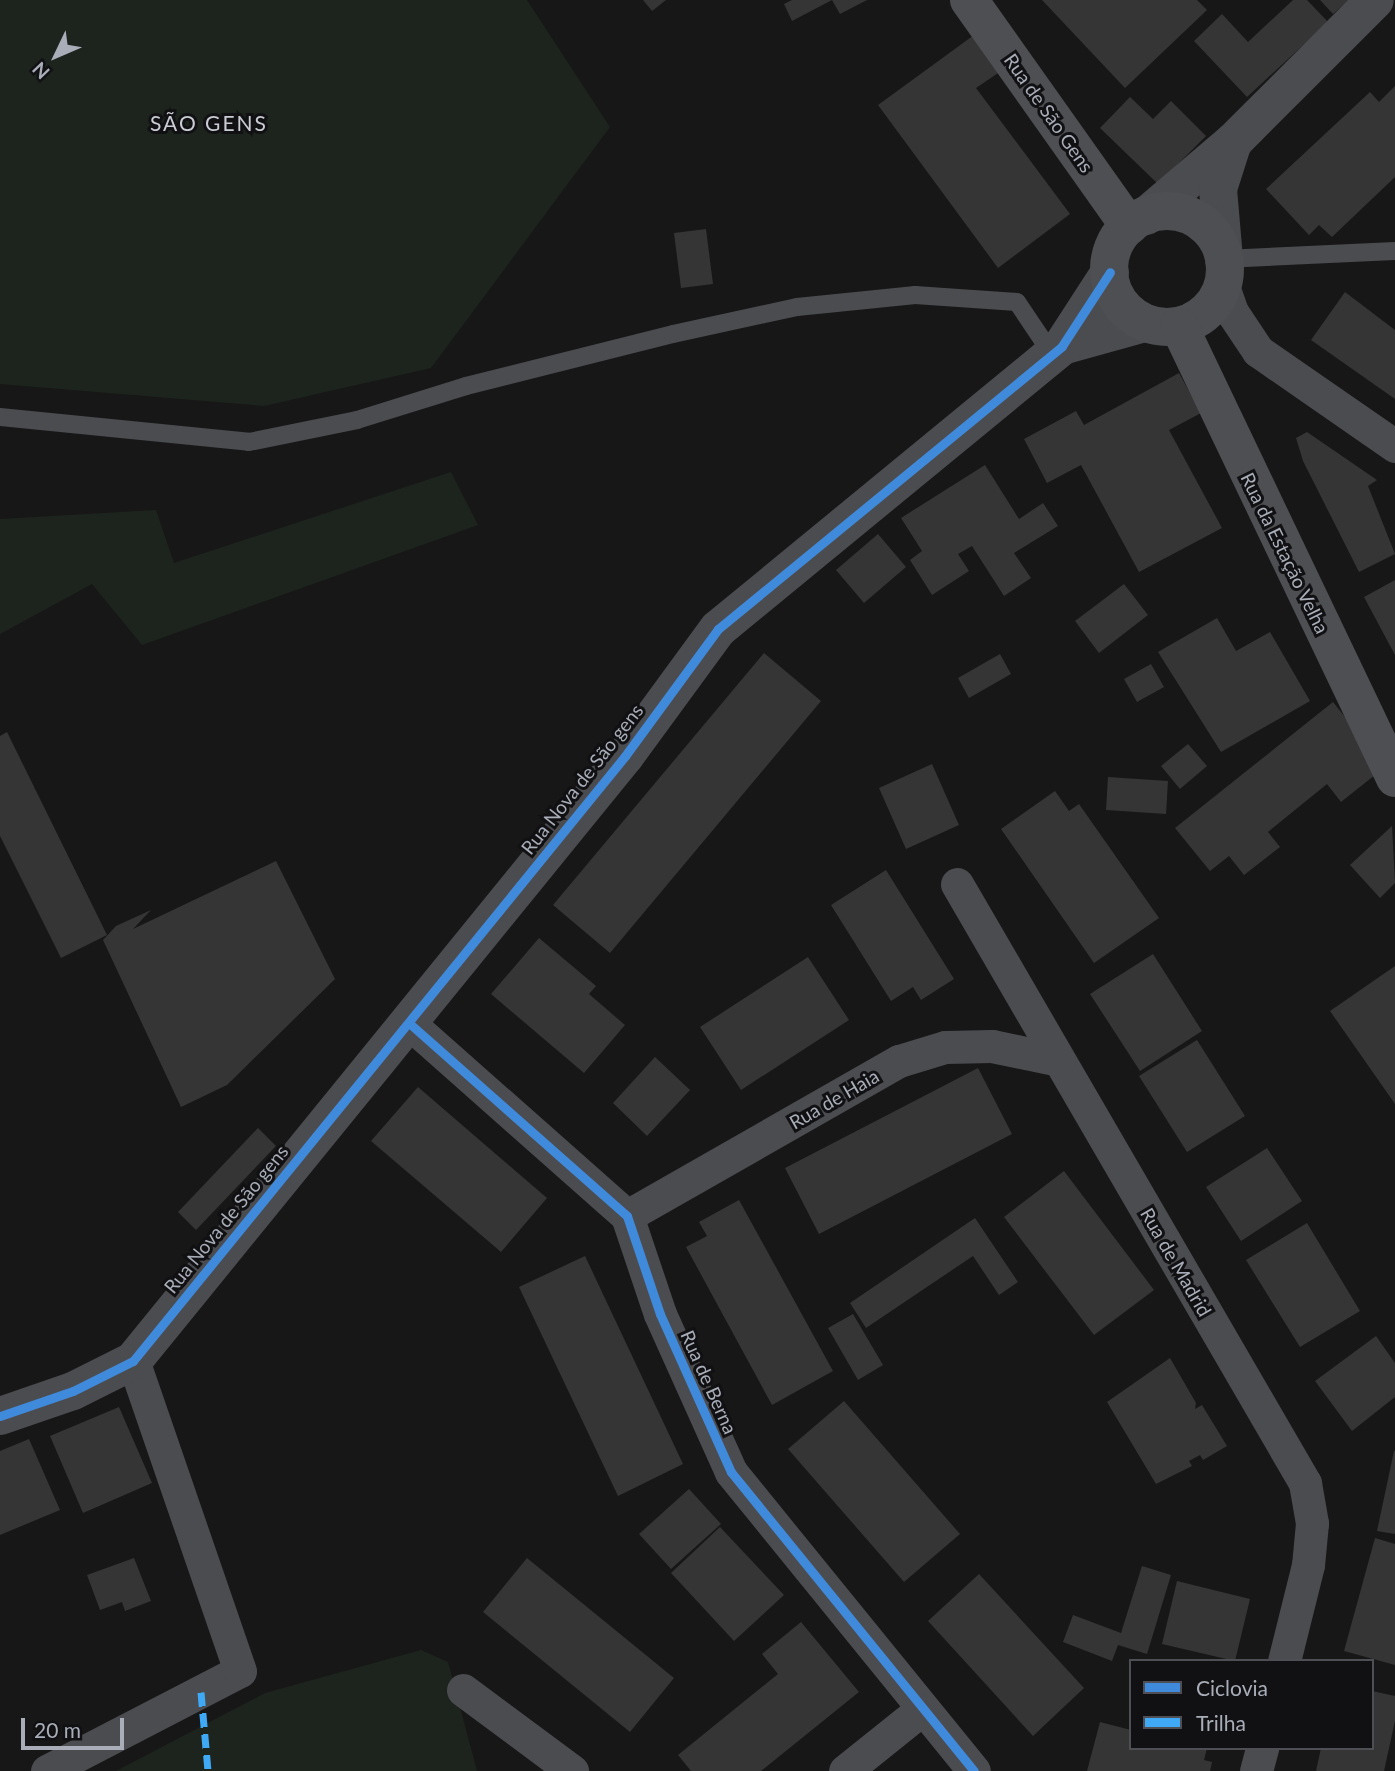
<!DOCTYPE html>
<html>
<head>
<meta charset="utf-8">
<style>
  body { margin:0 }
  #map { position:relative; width:1395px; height:1771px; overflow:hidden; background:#171717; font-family:Lato,sans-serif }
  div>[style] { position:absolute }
  .green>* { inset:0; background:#1d241e }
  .building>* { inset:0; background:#353536 }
  .service>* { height:18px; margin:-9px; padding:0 9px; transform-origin:9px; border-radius:9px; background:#4b4c50 }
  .minor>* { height:33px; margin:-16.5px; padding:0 16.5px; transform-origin:16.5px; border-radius:16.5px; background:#4b4c50 }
  .tertiary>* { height:38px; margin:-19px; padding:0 19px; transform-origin:19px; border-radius:19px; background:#4b4c50 }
  .primary>* { height:38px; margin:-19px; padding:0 19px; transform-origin:19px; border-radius:19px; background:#4d4f52 }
  .primary>.ring { margin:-19px; padding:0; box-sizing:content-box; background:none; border:38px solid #4d4f52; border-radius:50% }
  .quiet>* { height:7px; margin-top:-3.5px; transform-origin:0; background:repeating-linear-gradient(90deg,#3fa9f5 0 14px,transparent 0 21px) }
  .cycleway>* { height:9px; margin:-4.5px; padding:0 4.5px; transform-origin:4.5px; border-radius:4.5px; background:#408adc }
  span { translate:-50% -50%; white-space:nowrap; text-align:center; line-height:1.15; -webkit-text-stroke:6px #111113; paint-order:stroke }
  .street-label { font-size:19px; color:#a8adb8 }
  .neighbourhood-label { font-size:21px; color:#c9ccd4; letter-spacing:2px }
  .legend { position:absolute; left:1129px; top:1659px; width:245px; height:91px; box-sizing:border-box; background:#111113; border:2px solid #4d4f55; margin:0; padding:9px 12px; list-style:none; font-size:21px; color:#a8adb8 }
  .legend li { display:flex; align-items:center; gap:14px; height:35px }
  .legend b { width:35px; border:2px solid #4d4f55 }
  .north { position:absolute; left:21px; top:21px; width:70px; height:70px; -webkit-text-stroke:5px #111113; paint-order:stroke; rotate:226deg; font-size:19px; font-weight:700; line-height:28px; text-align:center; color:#a8adb8 }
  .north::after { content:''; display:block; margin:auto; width:24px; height:32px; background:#a8adb8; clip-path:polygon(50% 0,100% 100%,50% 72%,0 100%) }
  .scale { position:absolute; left:21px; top:1718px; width:103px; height:32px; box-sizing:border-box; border:4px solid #a8adb8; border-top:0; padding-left:9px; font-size:21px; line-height:24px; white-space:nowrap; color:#a8adb8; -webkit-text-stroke:5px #111113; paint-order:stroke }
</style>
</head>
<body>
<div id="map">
  <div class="green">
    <div style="clip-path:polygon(0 0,527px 0,610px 127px,431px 368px,264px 406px,0 384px)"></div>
    <div style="clip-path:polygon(451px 472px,478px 525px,142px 645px,92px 584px,0 634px,0 519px,156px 510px,174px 563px)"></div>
    <div style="clip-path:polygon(421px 1650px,448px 1662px,477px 1771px,116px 1771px,265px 1693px)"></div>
  </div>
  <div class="building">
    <div style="clip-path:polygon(643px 0,666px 0,652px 11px)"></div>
    <div style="clip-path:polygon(792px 0,867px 0,840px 14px,832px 0,792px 21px,784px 4px)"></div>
    <div style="clip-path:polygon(1042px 0,1197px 0,1207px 10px,1125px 88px)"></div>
    <div style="clip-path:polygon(1293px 0,1307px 0,1328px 22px,1247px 97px,1194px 41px,1222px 14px,1248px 42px)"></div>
    <div style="clip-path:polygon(1320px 0,1349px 0,1333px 14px)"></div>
    <div style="clip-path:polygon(974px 35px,1001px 71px,976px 88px,1070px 214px,998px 268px,878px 105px)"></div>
    <div style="clip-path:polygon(1395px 86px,1395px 177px,1332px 237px,1319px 225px,1309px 235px,1266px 189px,1370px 92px,1379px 102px)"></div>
    <div style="clip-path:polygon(1130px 97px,1153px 119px,1171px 101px,1206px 136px,1158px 184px,1100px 128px)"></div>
    <div style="clip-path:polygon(706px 229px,713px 284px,681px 288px,674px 233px)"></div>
    <div style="clip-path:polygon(1345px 292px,1395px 330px,1395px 399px,1311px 340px)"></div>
    <div style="clip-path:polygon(1179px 373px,1201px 413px,1169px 430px,1222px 528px,1139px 572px,1081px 465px,1047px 483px,1024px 439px,1076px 411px,1084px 425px)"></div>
    <div style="clip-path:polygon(1307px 432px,1377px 480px,1368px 486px,1395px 554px,1359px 572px,1303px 461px,1296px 438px)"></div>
    <div style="clip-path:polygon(985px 465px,1019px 519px,1043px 503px,1058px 526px,1014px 553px,1031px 578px,1004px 596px,972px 546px,958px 554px,969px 571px,932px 595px,910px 560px,922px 551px,901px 518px)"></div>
    <div style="clip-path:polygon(878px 534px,906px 567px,864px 603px,836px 570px)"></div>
    <div style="clip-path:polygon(1395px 580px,1395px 655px,1364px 597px)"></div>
    <div style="clip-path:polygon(1124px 584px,1148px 615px,1099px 653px,1075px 621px)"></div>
    <div style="clip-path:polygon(1217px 618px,1236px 651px,1270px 632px,1310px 701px,1221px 752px,1158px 652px)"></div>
    <div style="clip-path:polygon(764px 653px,821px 701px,610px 953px,553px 905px)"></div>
    <div style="clip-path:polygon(1000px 654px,1011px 674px,969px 698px,958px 678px)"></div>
    <div style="clip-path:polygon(1151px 664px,1164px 687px,1137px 702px,1124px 679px)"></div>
    <div style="clip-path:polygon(1333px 702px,1385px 767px,1341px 802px,1327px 784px,1268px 832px,1280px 847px,1244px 875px,1229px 856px,1210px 871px,1175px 828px)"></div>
    <div style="clip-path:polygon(7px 732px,107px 935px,61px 958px,0 836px,0 736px)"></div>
    <div style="clip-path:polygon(1188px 744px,1207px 766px,1180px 789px,1161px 766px)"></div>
    <div style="clip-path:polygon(932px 764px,959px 825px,906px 849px,879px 788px)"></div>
    <div style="clip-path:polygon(1108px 777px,1168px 781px,1166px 814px,1106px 810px)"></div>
    <div style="clip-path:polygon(1055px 791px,1069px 811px,1079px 804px,1159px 918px,1094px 963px,1001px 829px)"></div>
    <div style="clip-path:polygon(1392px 826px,1395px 883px,1380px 898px,1350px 865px)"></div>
    <div style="clip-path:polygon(276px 861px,335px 979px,227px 1085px,181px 1107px,103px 940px,116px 926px,151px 910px,133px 929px)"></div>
    <div style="clip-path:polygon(886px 870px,954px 979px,921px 1000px,913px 987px,891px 1001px,831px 905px)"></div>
    <div style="clip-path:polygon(539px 938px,596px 986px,589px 994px,625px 1025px,584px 1073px,491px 994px)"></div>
    <div style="clip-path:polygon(1153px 954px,1202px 1031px,1140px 1071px,1090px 994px)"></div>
    <div style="clip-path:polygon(808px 957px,849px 1020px,741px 1090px,700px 1027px)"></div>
    <div style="clip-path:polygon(1395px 966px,1395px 1104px,1330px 1011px)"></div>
    <div style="clip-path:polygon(1197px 1040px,1245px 1116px,1187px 1152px,1139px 1076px)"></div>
    <div style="clip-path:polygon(655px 1057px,690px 1090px,647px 1136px,613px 1103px)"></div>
    <div style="clip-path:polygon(978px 1068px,1012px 1134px,819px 1234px,785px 1168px)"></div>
    <div style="clip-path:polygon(418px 1087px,547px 1198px,501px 1252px,371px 1141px)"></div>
    <div style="clip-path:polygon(258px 1128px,276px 1146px,196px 1230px,178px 1212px)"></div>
    <div style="clip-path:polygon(1267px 1148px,1302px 1201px,1241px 1241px,1206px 1187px)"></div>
    <div style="clip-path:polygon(1064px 1171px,1154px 1290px,1094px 1335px,1004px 1217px)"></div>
    <div style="clip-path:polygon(739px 1200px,833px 1371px,772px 1405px,686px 1247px,707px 1236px,699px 1222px)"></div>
    <div style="clip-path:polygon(975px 1218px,1018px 1282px,999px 1295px,973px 1256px,866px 1328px,850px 1303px)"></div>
    <div style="clip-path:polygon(1307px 1223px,1360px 1311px,1300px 1347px,1246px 1260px)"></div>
    <div style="clip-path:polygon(585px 1256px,683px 1464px,618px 1496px,519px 1287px)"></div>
    <div style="clip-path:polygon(853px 1314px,883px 1365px,858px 1380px,828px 1328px)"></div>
    <div style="clip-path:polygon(1376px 1336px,1395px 1363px,1395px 1397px,1352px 1431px,1315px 1381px)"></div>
    <div style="clip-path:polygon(1170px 1358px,1196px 1403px,1195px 1409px,1202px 1405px,1227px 1446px,1203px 1460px,1200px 1455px,1189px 1461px,1192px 1466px,1156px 1484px,1107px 1402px)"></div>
    <div style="clip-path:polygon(844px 1401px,960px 1534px,904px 1582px,788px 1449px)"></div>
    <div style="clip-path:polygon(119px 1407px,152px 1483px,83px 1513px,50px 1436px)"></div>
    <div style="clip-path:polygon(29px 1439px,60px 1510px,0 1535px,0 1451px)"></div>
    <div style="clip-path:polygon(1394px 1451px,1395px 1451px,1395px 1534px,1377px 1531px)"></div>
    <div style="clip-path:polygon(689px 1489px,721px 1524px,671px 1569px,639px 1534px)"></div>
    <div style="clip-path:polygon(720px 1527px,784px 1595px,734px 1641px,671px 1573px)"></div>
    <div style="clip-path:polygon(1375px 1538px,1395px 1544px,1395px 1665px,1344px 1651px)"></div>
    <div style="clip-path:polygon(134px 1558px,151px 1601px,125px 1611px,122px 1602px,100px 1610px,87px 1575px)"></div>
    <div style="clip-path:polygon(527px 1558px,674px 1678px,630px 1732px,483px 1612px)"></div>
    <div style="clip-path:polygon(1142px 1566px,1171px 1575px,1147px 1654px,1118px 1645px,1112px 1661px,1063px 1642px,1073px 1615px,1121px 1633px)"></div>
    <div style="clip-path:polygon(979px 1574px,1084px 1688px,1033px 1736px,928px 1621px)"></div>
    <div style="clip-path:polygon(1177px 1581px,1250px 1599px,1235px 1661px,1162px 1644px)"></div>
    <div style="clip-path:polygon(801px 1622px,859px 1692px,761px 1771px,691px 1771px,678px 1755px,778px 1674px,762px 1654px)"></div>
    <div style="clip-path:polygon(1372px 1691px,1395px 1696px,1395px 1721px,1384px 1771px,1316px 1771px,1321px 1748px,1372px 1748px)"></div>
    <div style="clip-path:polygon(1100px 1722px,1131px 1730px,1131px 1748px,1207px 1748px,1204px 1760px,1212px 1762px,1210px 1771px,1087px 1771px)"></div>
  </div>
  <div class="service">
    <div style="left:1224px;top:259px;width:171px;rotate:-2.7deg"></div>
    <div style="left:0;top:417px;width:250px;rotate:5.7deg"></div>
    <div style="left:249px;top:442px;width:110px;rotate:-11.5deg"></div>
    <div style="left:357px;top:420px;width:114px;rotate:-17.3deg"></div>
    <div style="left:466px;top:386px;width:213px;rotate:-14.1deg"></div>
    <div style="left:673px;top:334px;width:127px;rotate:-12.3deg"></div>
    <div style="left:797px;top:307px;width:119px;rotate:-5.8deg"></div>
    <div style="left:915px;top:295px;width:102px;rotate:3.9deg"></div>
    <div style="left:1017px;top:302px;width:63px;rotate:56.1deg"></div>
  </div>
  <div class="minor">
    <div style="left:1223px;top:286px;width:28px;rotate:71deg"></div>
    <div style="left:1232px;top:312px;width:47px;rotate:56.3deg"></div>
    <div style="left:1258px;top:351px;width:167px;rotate:34.7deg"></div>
    <div style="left:957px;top:884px;width:693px;rotate:59.84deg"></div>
    <div style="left:1305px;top:1483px;width:41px;rotate:80.1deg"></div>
    <div style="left:1312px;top:1523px;width:42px;rotate:95.4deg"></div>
    <div style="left:1308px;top:1565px;width:99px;rotate:104deg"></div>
    <div style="left:409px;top:1023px;width:291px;rotate:41.5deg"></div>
    <div style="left:627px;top:1216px;width:103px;rotate:71.4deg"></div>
    <div style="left:660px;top:1314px;width:173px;rotate:65.8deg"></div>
    <div style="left:731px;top:1472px;width:385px;rotate:50.9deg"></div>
    <div style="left:627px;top:1216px;width:313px;rotate:-29.7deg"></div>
    <div style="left:899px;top:1061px;width:48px;rotate:-16.9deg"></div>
    <div style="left:945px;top:1047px;width:47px;rotate:-1.2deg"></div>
    <div style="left:992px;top:1046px;width:68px;rotate:11.8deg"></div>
    <div style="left:463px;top:1690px;width:136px;rotate:36.6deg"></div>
    <div style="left:47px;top:1771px;width:217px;rotate:-27.4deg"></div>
    <div style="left:240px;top:1671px;width:328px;rotate:-109deg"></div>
    <div style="left:845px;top:1771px;width:96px;rotate:-38.7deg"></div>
    <div style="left:1256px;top:1771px;width:24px;rotate:-75deg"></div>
  </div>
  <div class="tertiary">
    <div style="left:1146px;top:216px;width:116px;rotate:-40.4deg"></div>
    <div style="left:1234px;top:141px;width:199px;rotate:-45deg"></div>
    <div style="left:1224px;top:259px;width:70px;rotate:-94.9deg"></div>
    <div style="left:1218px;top:189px;width:49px;rotate:-72.3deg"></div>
    <div style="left:1062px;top:346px;width:86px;rotate:-15.5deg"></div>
    <div style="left:0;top:1416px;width:77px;rotate:-18.9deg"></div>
    <div style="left:73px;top:1391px;width:67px;rotate:-26.6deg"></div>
    <div style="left:133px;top:1361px;width:780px;rotate:-50.88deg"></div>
    <div style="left:625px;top:756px;width:157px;rotate:-53.8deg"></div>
    <div style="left:718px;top:629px;width:445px;rotate:-39.4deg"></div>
    <div style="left:1062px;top:346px;width:88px;rotate:-57deg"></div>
  </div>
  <div class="primary">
    <div style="left:969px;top:0;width:277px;rotate:54.7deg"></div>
    <div class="ring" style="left:1109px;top:211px;width:78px;height:78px"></div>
    <div style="left:1179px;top:326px;width:501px;rotate:64.46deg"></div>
  </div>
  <div class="quiet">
    <div style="left:201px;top:1692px;width:79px;rotate:84.9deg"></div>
  </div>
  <div class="cycleway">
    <div style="left:409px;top:1023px;width:291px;rotate:41.5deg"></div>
    <div style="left:627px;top:1216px;width:103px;rotate:71.4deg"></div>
    <div style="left:660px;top:1314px;width:173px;rotate:65.8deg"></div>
    <div style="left:731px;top:1472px;width:385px;rotate:50.9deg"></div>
    <div style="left:0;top:1416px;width:77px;rotate:-18.9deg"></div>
    <div style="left:73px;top:1391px;width:67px;rotate:-26.6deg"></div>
    <div style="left:133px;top:1361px;width:780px;rotate:-50.88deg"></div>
    <div style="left:625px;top:756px;width:157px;rotate:-53.8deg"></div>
    <div style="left:718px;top:629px;width:445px;rotate:-39.4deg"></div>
    <div style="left:1062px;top:346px;width:88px;rotate:-57deg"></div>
  </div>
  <div class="street-label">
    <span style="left:1049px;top:113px;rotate:55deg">Rua de São Gens</span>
    <span style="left:1285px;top:553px;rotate:64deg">Rua da Estação Velha</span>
    <span style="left:582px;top:779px;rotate:-52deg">Rua Nova de São gens</span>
    <span style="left:834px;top:1099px;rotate:-30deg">Rua de Haia</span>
    <span style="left:226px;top:1219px;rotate:-51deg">Rua Nova de São gens</span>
    <span style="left:1176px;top:1262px;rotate:60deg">Rua de Madrid</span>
    <span style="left:709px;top:1382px;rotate:66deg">Rua de Berna</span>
  </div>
  <div class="neighbourhood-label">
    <span style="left:209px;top:123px">SÃO GENS</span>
  </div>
  <ul class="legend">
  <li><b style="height:9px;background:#408adc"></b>Ciclovia</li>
  <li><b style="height:9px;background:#3fa9f5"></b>Trilha</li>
  </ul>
  <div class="north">N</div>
  <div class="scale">20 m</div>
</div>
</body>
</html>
